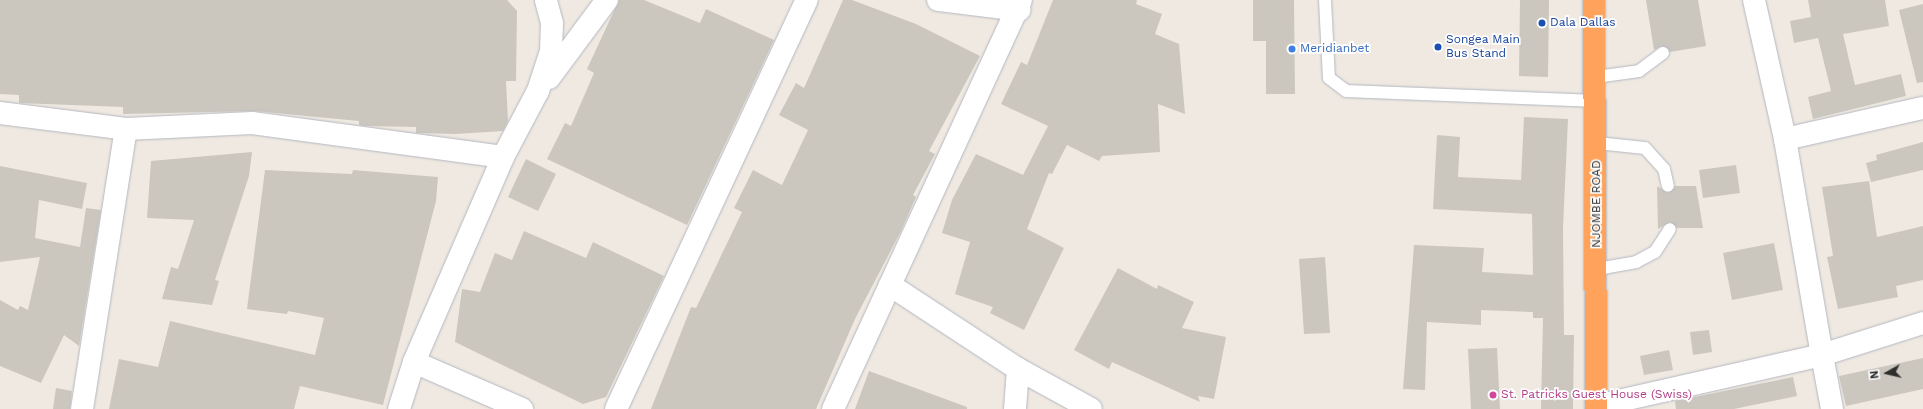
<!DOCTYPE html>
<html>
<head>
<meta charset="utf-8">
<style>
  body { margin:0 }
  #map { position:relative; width:1923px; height:409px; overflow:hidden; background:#efe9e1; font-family:"Work Sans",sans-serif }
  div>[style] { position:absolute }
  .building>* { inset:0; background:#cbc7bf }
  .roads { filter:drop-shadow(0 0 1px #b4b7c1) drop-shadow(0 0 1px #b4b7c1) }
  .lane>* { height:12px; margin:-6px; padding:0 6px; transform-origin:6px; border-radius:6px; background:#fff }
  .street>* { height:22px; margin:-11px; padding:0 11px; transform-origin:11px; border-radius:11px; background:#fff }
  .secondary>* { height:22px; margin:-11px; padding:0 11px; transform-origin:11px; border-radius:11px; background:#fff }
  .highway>* { height:22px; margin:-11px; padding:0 11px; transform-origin:11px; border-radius:11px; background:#ffa35c }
  .dots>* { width:11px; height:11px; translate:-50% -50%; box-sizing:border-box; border:2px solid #fff; border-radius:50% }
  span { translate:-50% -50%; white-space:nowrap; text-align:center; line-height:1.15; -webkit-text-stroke:3.5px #fff; paint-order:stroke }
  .transit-label { font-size:12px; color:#164399 }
  .left { translate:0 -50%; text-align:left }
  .shop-label { font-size:12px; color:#366cbe }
  .street-label { font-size:12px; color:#2e2e2e }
  .hotel-label { font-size:12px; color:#b23c85 }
  .north { position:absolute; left:1867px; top:353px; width:40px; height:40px; -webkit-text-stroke:3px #fff; paint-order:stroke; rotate:262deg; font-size:11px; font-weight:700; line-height:16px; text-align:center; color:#2e2e2e }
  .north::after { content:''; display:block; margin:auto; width:14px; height:18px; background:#2e2e2e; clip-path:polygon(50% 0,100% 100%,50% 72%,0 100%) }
</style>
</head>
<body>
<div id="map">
  <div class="building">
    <div style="clip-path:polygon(0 0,507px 0,517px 11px,516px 81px,506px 81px,508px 121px,503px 131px,455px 134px,416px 133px,416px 127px,366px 126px,359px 125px,359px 121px,254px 111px,123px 114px,123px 107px,19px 103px,19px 95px,0 94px)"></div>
    <div style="clip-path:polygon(619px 0,644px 0,700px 23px,706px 9px,774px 40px,687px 225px,547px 159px,565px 123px,571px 126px,594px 73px,587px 69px)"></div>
    <div style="clip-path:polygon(843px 0,852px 0,916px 24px,980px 56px,929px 151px,935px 154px,913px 195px,916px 197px,901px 231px,855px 319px,816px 409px,651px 409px,691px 307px,696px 308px,742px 212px,734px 208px,753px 170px,782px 185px,808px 130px,779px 115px,796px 83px,804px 88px)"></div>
    <div style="clip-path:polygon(1053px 0,1137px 0,1136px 4px,1162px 14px,1155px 34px,1179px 44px,1185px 114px,1158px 104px,1160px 152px,1102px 156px,1099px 161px,1067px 145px,1052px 174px,1049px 173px,1027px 229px,1064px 248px,1024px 330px,990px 313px,993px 307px,955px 294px,970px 242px,942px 233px,952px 200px,976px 154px,1023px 175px,1048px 126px,1001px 104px,1021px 62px,1027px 65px)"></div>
    <div style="clip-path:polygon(1253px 0,1294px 0,1295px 94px,1266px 94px,1266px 41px,1253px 41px)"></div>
    <div style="clip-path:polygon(1520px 0,1549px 0,1548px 77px,1519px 76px)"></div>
    <div style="clip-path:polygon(1646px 0,1698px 0,1706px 46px,1670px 52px,1662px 46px,1654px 50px)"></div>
    <div style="clip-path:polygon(1808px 0,1885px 0,1889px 26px,1843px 34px,1855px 85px,1901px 74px,1906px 96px,1813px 119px,1808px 97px,1831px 91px,1818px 38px,1794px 43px,1790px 21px,1811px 17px)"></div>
    <div style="clip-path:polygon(1923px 4px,1923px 82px,1917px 83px,1899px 10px)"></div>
    <div style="clip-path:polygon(1524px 117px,1568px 119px,1563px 228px,1564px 335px,1574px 335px,1573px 409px,1541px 409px,1543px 318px,1533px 318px,1533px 312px,1481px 310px,1481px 325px,1427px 322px,1425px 390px,1403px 389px,1414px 245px,1484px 248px,1482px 272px,1533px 275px,1532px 214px,1433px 209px,1437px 135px,1460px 137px,1458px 177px,1521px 180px)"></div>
    <div style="clip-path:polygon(1923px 142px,1923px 170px,1871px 182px,1866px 163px,1877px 160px,1876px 155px)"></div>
    <div style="clip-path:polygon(252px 152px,249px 176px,215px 280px,219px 281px,212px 305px,162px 299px,171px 267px,178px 269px,194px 220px,147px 218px,151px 161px)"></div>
    <div style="clip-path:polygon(526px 159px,556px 174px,538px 211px,508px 197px)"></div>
    <div style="clip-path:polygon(1736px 165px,1740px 193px,1703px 198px,1699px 170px)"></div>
    <div style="clip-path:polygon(0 166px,87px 183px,82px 209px,39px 200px,35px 238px,80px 247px,86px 208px,101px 210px,79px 346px,64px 335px,41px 383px,0 366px,0 300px,18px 310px,20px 306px,28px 310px,40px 257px,0 262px)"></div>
    <div style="clip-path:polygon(265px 170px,352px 174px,353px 170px,438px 177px,436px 201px,383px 405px,300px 386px,294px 409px,109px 409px,119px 359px,158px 367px,170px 321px,315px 355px,324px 318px,288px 311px,287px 314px,247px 309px)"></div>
    <div style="clip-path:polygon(1869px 181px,1877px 237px,1923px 226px,1923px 280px,1896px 286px,1898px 297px,1838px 309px,1827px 257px,1833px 256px,1822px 187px)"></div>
    <div style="clip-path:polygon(1657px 186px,1669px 193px,1675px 186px,1696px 186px,1703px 228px,1677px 228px,1670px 222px,1658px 229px)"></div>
    <div style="clip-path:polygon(524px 231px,586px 258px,593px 242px,664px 276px,606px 397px,583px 404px,455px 342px,462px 289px,480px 292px,495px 253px,512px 260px)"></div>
    <div style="clip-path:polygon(1774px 243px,1783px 290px,1732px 300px,1723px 253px)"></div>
    <div style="clip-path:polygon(1325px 257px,1330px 333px,1304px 334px,1299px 259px)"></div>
    <div style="clip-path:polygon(1118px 268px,1157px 289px,1158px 285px,1194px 302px,1182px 328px,1226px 337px,1214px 399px,1198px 396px,1200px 402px,1112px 362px,1109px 369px,1074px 350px)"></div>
    <div style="clip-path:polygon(1709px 330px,1712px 352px,1693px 355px,1690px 332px)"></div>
    <div style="clip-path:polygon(1497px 348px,1500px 409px,1471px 409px,1468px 349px)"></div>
    <div style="clip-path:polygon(1669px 350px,1673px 370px,1644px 375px,1640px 356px)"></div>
    <div style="clip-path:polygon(1923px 358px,1923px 389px,1846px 406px,1839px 376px)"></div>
    <div style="clip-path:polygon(869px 371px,967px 407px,967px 409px,855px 409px)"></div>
    <div style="clip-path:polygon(1793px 377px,1797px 396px,1734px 409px,1676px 409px,1675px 401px)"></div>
    <div style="clip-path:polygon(56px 388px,72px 391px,70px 409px,53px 409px)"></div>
  </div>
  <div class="roads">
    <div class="lane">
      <div style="left:1325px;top:0;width:78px;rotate:87.1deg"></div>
      <div style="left:1329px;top:78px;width:21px;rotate:37deg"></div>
      <div style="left:1346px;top:91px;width:251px;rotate:2.3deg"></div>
      <div style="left:1596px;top:77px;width:43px;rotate:-7.9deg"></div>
      <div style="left:1639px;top:71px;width:30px;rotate:-37deg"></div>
      <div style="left:1597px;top:143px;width:48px;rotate:5.9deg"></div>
      <div style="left:1645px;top:148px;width:28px;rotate:48deg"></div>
      <div style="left:1664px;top:169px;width:17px;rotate:77deg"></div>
      <div style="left:1597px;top:269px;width:40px;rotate:-10deg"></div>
      <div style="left:1636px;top:262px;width:21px;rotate:-28deg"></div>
      <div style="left:1655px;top:252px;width:27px;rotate:-57deg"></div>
    </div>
    <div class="street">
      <div style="left:938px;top:0;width:82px;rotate:7deg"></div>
      <div style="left:1754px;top:0;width:142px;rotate:77.4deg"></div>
      <div style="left:1785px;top:139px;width:219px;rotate:80.3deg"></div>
      <div style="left:549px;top:78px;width:97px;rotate:-53.4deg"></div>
      <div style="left:0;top:113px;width:127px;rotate:7.2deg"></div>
      <div style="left:126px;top:129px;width:126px;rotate:-2.7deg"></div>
      <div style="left:252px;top:123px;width:253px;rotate:7.7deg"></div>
      <div style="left:1785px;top:139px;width:141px;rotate:-12.7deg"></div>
      <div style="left:890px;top:285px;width:153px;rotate:33.3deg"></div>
      <div style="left:1018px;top:369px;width:83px;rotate:28.7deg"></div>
      <div style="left:414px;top:362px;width:118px;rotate:23.5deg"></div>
      <div style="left:82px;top:409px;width:283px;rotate:-81.1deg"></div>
      <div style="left:399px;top:409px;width:49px;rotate:-72.3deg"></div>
      <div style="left:414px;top:362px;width:223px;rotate:-66.5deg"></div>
      <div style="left:503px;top:157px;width:75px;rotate:-62.1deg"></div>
      <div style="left:538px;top:91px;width:42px;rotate:-72deg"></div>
      <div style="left:551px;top:51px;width:28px;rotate:-88deg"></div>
      <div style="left:552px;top:23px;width:24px;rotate:-105deg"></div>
      <div style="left:616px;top:409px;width:451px;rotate:-65deg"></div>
      <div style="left:833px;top:409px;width:450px;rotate:-65.3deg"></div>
      <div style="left:1015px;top:409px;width:40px;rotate:-85.7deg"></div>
    </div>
    <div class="secondary">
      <div style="left:1822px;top:355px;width:55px;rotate:79.5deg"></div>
      <div style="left:1596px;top:406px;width:232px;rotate:-12.7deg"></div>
      <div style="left:1822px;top:355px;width:106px;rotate:-17.6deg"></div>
    </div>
    <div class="highway">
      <div style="left:1594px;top:0;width:409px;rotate:89.7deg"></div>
    </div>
  </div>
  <div class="dots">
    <div style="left:1542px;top:23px;background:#1a4fb4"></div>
    <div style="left:1438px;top:47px;background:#1a4fb4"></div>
    <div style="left:1292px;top:49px;background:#3f7fe0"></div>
    <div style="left:1493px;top:395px;background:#d1479c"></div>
  </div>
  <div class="transit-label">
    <span class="left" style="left:1550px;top:23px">Dala Dallas</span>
    <span class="left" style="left:1446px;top:47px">Songea Main<br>Bus Stand</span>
  </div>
  <div class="shop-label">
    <span class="left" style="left:1300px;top:49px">Meridianbet</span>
  </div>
  <div class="street-label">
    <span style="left:1597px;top:204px;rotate:-90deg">NJOMBE ROAD</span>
  </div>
  <div class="hotel-label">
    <span class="left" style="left:1501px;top:395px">St. Patricks Guest House (Swiss)</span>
  </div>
  <div class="north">N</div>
</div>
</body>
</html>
